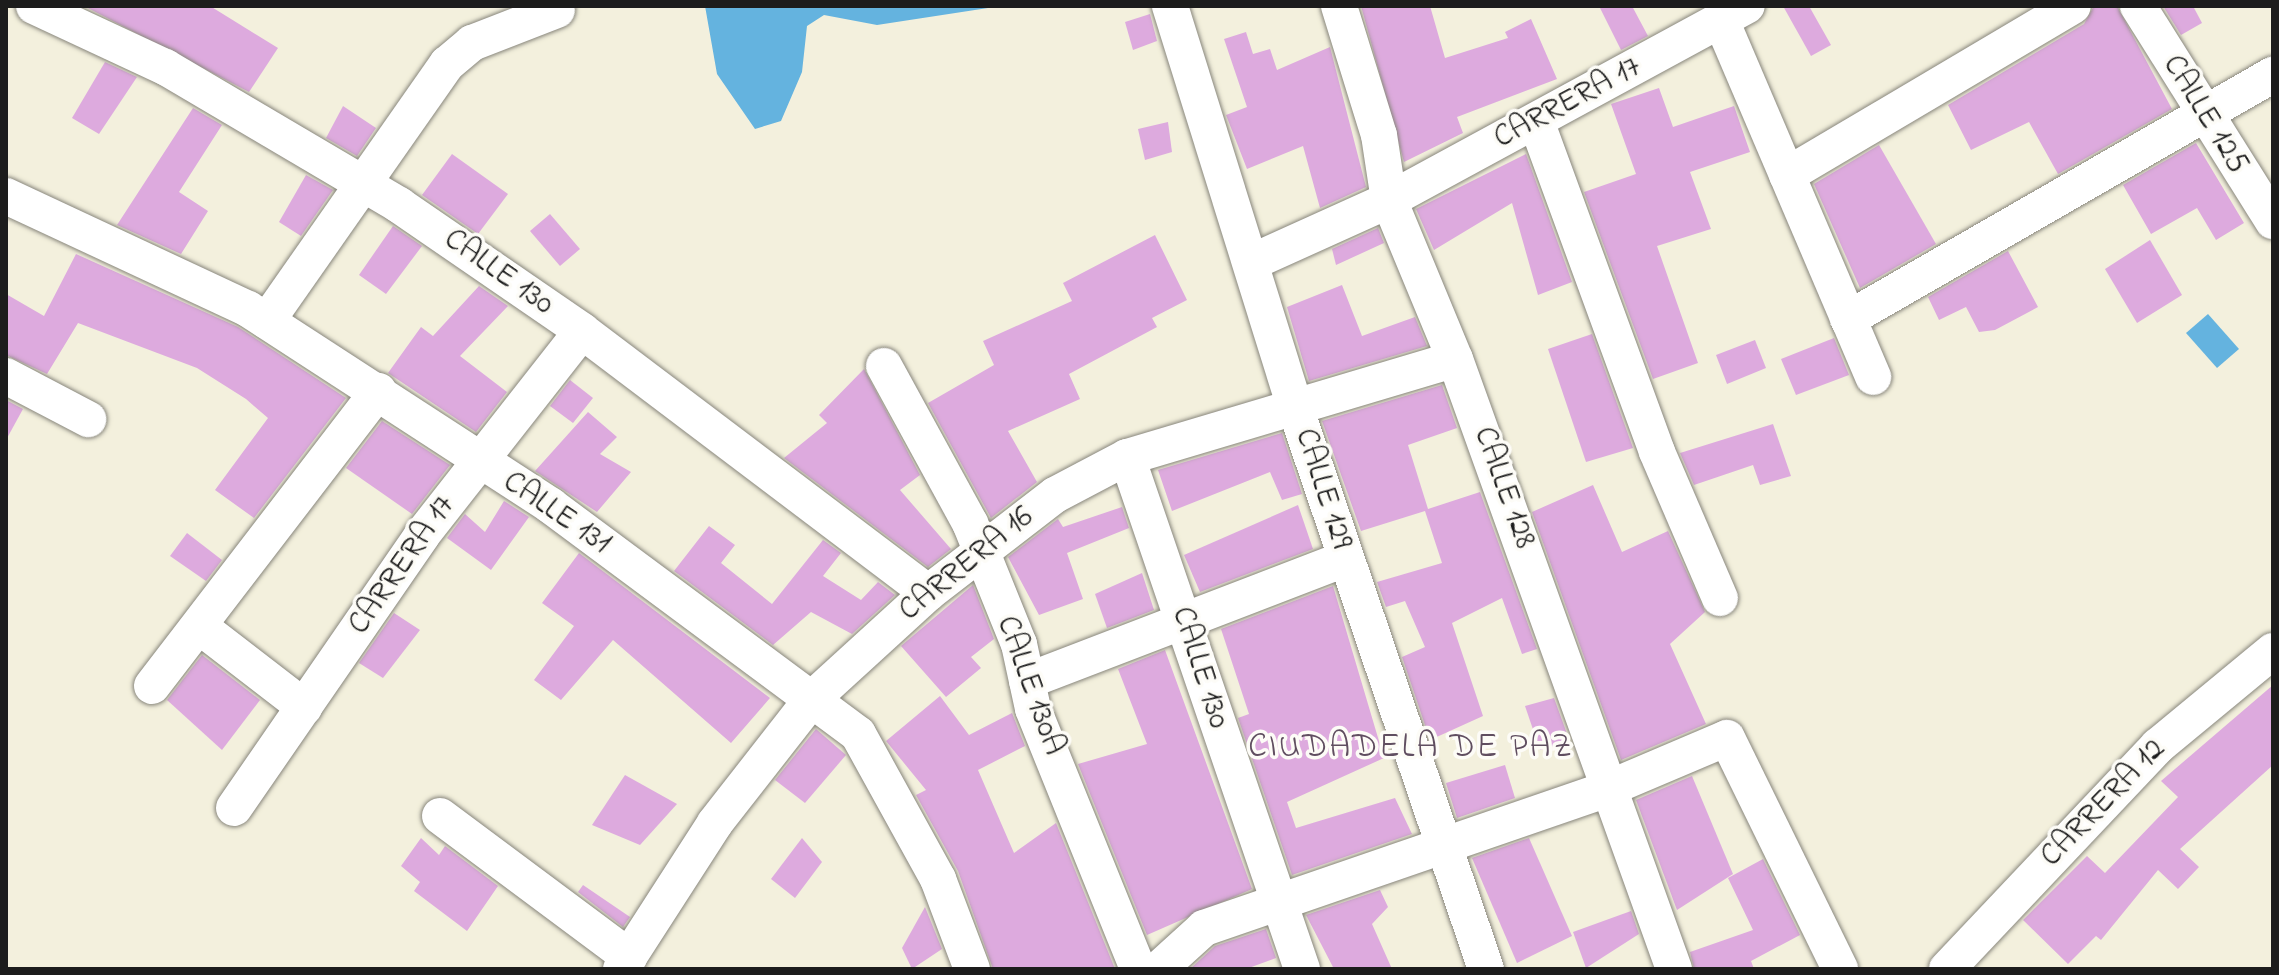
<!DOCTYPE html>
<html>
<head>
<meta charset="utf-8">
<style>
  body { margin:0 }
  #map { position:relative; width:2279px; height:975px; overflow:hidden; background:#f3f0dd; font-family:"Indie Flower",sans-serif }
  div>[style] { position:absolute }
  .water>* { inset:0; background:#64b3df }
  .building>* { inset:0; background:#ddaade }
  .roads { filter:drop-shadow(0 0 2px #88867c) drop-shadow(0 0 2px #88867c) }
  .minor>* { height:36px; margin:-18px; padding:0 18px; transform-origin:18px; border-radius:18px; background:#fff }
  span { translate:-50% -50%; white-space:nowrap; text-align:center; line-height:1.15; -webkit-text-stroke:7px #fdfcf7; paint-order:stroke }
  .street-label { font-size:32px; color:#1c1c1c }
  .neighbourhood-label { font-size:34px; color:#604e60; letter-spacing:2px }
  .frame { position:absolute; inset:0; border:8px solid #1c1c1c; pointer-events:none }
</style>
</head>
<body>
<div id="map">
  <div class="water">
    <div style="clip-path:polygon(705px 6px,1001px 6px,877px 25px,824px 15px,807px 26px,802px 72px,781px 121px,755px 129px,717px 74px)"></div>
    <div style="clip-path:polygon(2208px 314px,2239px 349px,2217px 368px,2186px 333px)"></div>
  </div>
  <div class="building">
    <div style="clip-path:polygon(84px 6px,210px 6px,278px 48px,249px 92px)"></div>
    <div style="clip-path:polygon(1361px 6px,1430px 6px,1445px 58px,1508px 38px,1505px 32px,1531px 19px,1557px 79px,1457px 117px,1463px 133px,1404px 162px)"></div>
    <div style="clip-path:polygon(1599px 6px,1632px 6px,1648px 36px,1621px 50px)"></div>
    <div style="clip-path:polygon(1783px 6px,1809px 6px,1831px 45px,1811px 56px)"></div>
    <div style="clip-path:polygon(2094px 6px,2117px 6px,2172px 109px,2058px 174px,2029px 122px,1971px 150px,1948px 105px,2084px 24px)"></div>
    <div style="clip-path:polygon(2163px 6px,2193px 6px,2202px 23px,2181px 35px)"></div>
    <div style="clip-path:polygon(1150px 14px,1157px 41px,1133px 50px,1125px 22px)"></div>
    <div style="clip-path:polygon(1246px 32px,1253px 54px,1270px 49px,1277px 70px,1330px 47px,1366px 187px,1320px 208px,1303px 146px,1247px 169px,1226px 115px,1247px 107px,1224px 39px)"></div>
    <div style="clip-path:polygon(105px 62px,137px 77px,99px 134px,72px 118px)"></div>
    <div style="clip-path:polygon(1659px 88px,1673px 127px,1734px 106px,1750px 152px,1690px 172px,1711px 229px,1657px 246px,1698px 363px,1653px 379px,1584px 192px,1636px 174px,1611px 104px)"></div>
    <div style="clip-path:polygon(343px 106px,376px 128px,357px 156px,326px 138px)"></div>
    <div style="clip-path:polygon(193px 108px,222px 125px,179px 192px,208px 211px,181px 254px,117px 225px)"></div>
    <div style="clip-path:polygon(1168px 122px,1172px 152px,1145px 160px,1138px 129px)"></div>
    <div style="clip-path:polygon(2196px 143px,2244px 223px,2216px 240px,2197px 208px,2151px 234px,2123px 185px)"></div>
    <div style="clip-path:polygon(1879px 145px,1936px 244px,1860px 288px,1814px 184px)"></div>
    <div style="clip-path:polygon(452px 154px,508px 194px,478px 234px,422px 195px)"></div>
    <div style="clip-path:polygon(1526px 154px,1572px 282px,1538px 295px,1512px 203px,1434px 250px,1416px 209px)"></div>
    <div style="clip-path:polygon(306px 175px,333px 190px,301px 236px,279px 222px)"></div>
    <div style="clip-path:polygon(550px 214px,580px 249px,560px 266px,530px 231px)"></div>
    <div style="clip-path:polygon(393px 226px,422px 246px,386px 294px,359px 275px)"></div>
    <div style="clip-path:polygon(1378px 228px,1384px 243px,1336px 265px,1332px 249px)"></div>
    <div style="clip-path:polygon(1155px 235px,1187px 300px,1152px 318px,1157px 327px,1069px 374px,1080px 399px,1008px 431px,1037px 482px,991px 518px,928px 403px,994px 365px,983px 341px,1072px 301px,1063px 283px)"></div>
    <div style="clip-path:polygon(2150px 240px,2182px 295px,2137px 323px,2105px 269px)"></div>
    <div style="clip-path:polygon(2008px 251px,2038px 307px,1995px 330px,1979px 332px,1966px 307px,1939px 320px,1928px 297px)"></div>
    <div style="clip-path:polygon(76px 254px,238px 327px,346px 398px,254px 518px,215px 490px,268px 418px,246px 399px,197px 368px,78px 323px,47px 374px,6px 355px,6px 294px,44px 316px)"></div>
    <div style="clip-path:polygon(1342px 285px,1362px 336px,1415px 317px,1427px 346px,1309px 381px,1287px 307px)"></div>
    <div style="clip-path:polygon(479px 286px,508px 306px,460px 356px,507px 392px,476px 432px,388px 373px,421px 327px,433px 336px)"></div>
    <div style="clip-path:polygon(1592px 334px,1633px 448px,1586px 462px,1548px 349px)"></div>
    <div style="clip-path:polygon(1834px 338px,1849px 375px,1796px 395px,1781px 359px)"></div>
    <div style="clip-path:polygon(1755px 340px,1766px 368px,1727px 384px,1716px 355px)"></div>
    <div style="clip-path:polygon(864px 369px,920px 475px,900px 490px,951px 549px,928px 567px,784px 458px,827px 423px,819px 415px)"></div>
    <div style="clip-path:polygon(570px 380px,593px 398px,573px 423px,550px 406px)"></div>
    <div style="clip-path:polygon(1442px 385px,1457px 428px,1408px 445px,1428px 509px,1480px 492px,1537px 649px,1522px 654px,1502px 598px,1452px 623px,1483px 716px,1430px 740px,1402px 657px,1425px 647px,1405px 601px,1386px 607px,1377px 582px,1442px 563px,1425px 511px,1361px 531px,1322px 421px)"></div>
    <div style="clip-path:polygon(6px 400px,23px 409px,6px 440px)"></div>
    <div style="clip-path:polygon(588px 412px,617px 437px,600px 454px,631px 472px,597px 512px,535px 471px)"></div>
    <div style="clip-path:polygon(382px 421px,450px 465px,412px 514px,346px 468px)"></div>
    <div style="clip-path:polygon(1773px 424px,1791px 476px,1760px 485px,1753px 465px,1694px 485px,1680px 453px)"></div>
    <div style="clip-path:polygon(1282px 433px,1302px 494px,1282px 500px,1270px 472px,1172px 511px,1158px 470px)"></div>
    <div style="clip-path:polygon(1593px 485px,1622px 552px,1668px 531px,1705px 612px,1670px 644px,1706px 724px,1621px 760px,1532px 512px)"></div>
    <div style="clip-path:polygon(504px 501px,529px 517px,491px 570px,447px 538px,465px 514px,485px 532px)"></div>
    <div style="clip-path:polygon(1298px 505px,1313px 549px,1200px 592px,1184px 555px)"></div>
    <div style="clip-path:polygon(1122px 507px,1129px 528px,1067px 553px,1083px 599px,1039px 615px,1008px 557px,1058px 519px,1063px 527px)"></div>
    <div style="clip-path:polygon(709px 526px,735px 545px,721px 563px,772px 604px,823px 540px,841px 553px,823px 576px,861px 600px,878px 582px,895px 595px,852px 634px,811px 612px,773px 645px,674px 571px)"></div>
    <div style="clip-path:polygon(187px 533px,222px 560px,206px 581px,170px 556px)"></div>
    <div style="clip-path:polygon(579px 553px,770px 698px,731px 743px,613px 640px,561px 700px,534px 680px,574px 626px,542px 603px)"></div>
    <div style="clip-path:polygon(1142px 573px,1154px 610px,1107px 628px,1095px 594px)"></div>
    <div style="clip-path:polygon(973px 585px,994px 639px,971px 657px,981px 668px,946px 697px,901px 646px)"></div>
    <div style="clip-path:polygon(1333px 586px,1384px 758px,1287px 802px,1296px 828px,1395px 798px,1412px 834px,1292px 875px,1238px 718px,1249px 714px,1221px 629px)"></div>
    <div style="clip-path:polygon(394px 613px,420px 630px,383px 678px,359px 663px)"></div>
    <div style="clip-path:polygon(1165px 650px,1252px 889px,1147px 935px,1078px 764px,1147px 744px,1118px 669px)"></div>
    <div style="clip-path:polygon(202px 655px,260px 700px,222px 750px,167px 700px)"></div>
    <div style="clip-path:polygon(2273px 685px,2273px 765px,2180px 849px,2199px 867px,2178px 889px,2158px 870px,2101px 940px,2096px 936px,2068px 964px,2023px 920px,2087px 856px,2105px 873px,2178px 797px,2161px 781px)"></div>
    <div style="clip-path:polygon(940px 696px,969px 735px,1012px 713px,1025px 746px,978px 770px,1014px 853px,1056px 823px,1115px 969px,993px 969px,958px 871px,916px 795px,926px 790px,886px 741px)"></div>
    <div style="clip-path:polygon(1554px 698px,1570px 742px,1540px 750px,1525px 706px)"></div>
    <div style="clip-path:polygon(816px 729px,846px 755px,805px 803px,775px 780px)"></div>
    <div style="clip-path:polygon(1505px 765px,1515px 798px,1457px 818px,1446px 783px)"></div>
    <div style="clip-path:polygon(625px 775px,677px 804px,640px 845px,592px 825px)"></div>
    <div style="clip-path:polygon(1692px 776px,1733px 874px,1677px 910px,1636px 800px)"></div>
    <div style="clip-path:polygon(421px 838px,439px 855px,445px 846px,498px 886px,467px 931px,414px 891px,420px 882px,401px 866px)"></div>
    <div style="clip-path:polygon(802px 838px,822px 862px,795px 898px,771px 879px)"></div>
    <div style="clip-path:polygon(1529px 838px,1572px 936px,1517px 963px,1472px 858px)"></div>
    <div style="clip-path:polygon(1763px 859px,1800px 935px,1751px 961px,1754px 969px,1694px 969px,1690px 952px,1753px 930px,1728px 878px)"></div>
    <div style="clip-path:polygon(583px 885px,630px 917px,623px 927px,578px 892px)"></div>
    <div style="clip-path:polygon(1380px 890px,1388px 907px,1372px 924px,1392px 969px,1334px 969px,1306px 915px)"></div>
    <div style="clip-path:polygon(925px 907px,942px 949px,912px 969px,902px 948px)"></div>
    <div style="clip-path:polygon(1631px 911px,1639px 934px,1586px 968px,1573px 932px)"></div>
    <div style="clip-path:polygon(1266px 929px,1276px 958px,1246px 969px,1190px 969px,1215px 946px)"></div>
  </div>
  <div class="roads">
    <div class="minor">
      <div style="left:34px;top:6px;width:145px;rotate:25deg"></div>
      <div style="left:165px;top:67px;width:272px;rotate:30.5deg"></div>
      <div style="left:399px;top:205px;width:222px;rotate:34.5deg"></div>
      <div style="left:582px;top:331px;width:434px;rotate:37.1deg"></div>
      <div style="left:1170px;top:6px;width:423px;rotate:72.7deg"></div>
      <div style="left:1296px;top:410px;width:590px;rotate:71.23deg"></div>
      <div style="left:1339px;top:6px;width:135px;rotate:72.8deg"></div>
      <div style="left:1379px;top:135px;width:66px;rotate:81.3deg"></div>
      <div style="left:1389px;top:200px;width:172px;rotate:67.5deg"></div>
      <div style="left:1455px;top:359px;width:648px;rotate:70.25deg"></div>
      <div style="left:2138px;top:6px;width:254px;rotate:57.9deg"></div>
      <div style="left:1721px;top:20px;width:388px;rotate:66.9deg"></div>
      <div style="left:1536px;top:121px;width:352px;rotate:69.9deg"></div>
      <div style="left:1657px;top:452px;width:159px;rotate:66.7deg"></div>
      <div style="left:1787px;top:175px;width:332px;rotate:-30.6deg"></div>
      <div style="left:6px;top:196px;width:267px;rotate:25deg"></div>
      <div style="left:248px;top:309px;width:361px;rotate:33deg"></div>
      <div style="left:551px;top:506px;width:382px;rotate:36.6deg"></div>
      <div style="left:858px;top:734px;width:166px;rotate:61.1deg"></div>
      <div style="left:938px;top:879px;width:96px;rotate:69.3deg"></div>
      <div style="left:1252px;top:262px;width:150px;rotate:-24.3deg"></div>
      <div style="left:1389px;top:200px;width:407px;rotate:-28.5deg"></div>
      <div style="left:1848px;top:319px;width:490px;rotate:-29.9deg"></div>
      <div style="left:267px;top:321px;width:314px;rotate:-55deg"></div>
      <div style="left:447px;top:64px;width:33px;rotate:-40deg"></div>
      <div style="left:472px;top:43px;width:91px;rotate:-21.2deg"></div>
      <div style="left:884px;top:366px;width:179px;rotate:61.3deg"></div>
      <div style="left:970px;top:523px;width:131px;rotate:68deg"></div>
      <div style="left:1019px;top:644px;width:66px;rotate:77.8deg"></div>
      <div style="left:1033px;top:709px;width:280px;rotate:68deg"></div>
      <div style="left:6px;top:376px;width:93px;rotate:27.7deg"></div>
      <div style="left:1127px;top:457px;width:541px;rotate:71.13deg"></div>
      <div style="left:199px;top:626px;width:133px;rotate:37.6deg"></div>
      <div style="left:1027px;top:681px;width:341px;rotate:-21deg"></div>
      <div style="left:152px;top:686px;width:372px;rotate:-52.5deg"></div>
      <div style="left:234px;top:808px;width:331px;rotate:-55.4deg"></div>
      <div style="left:422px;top:535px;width:259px;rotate:-51.9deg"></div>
      <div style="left:440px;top:816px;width:236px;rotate:36.7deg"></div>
      <div style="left:621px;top:969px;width:174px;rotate:-57.2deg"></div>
      <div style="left:715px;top:823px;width:157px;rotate:-52deg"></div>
      <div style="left:812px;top:699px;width:157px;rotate:-42.4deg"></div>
      <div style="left:928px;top:593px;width:160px;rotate:-37.7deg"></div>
      <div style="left:1055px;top:495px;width:81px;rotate:-27.8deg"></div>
      <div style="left:1127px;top:457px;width:342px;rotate:-16.6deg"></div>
      <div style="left:1159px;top:969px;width:61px;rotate:-42.3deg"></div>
      <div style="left:1204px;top:928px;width:426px;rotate:-19deg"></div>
      <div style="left:1607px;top:789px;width:130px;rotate:-23deg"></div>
      <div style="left:1727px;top:738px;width:257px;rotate:63.9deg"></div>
      <div style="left:1947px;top:969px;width:307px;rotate:-46.6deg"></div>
      <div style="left:2158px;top:746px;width:149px;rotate:-39.6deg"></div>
    </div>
  </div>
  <div class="street-label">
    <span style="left:1568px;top:104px;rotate:-28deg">CARRERA 17</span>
    <span style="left:2204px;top:115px;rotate:58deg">CALLE 125</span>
    <span style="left:498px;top:273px;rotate:35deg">CALLE 130</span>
    <span style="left:1503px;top:488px;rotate:70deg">CALLE 128</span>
    <span style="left:1322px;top:489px;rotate:72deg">CALLE 129</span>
    <span style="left:556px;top:514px;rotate:34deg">CALLE 131</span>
    <span style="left:967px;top:565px;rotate:-39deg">CARRERA 16</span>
    <span style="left:403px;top:566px;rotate:-55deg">CARRERA 17</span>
    <span style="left:1199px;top:668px;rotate:72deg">CALLE 130</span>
    <span style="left:1029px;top:686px;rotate:70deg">CALLE 130A</span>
    <span style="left:2104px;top:804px;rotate:-46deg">CARRERA 12</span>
  </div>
  <div class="neighbourhood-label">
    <span style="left:1411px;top:749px">CIUDADELA DE PAZ</span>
  </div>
  <div class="frame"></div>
</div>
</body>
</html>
